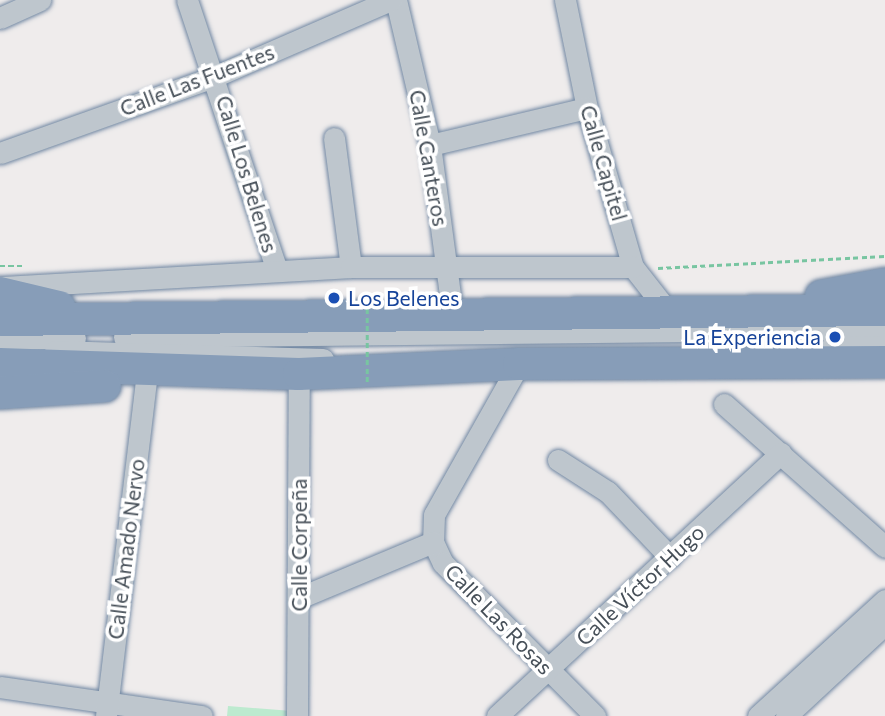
<!DOCTYPE html>
<html>
<head>
<meta charset="utf-8">
<style>
  body { margin:0 }
  #map { position:relative; width:885px; height:716px; overflow:hidden; background:#efecec; font-family:Commissioner,sans-serif }
  div>[style] { position:absolute }
  .green>* { inset:0; background:#bdeacf }
  .path>* { height:2.5px; margin-top:-1.25px; transform-origin:0; background:repeating-linear-gradient(90deg,#78c5a1 0 5px,transparent 0 8.5px) }
  .roads { filter:drop-shadow(0 0 2px #7288a3) drop-shadow(0 0 2px #7288a3) }
  .minor>* { height:21px; margin:-10.5px; padding:0 10.5px; transform-origin:10.5px; border-radius:10.5px; background:#bec6cd }
  .highway>* { height:32px; margin:-16px; padding:0 16px; transform-origin:16px; border-radius:16px; background:#879db8 }
  .path-bridge>* { height:2.5px; margin-top:-1.25px; transform-origin:0; background:repeating-linear-gradient(90deg,#78c5a1 0 5px,transparent 0 8.5px) }
  .dots>* { width:19px; height:19px; translate:-50% -50%; box-sizing:border-box; border:4px solid #fff; border-radius:50% }
  span { translate:-50% -50%; white-space:nowrap; text-align:center; line-height:1.15; -webkit-text-stroke:7px #fff; paint-order:stroke }
  .street-label { font-size:21px; color:#464f58 }
  .transit-label { font-size:21px; color:#164399 }
  .left { translate:0 -50%; text-align:left }
  .right { translate:-100% -50%; text-align:right }
</style>
</head>
<body>
<div id="map">
  <div class="green">
    <div style="clip-path:polygon(228px 706px,292px 711px,291px 716px,227px 716px)"></div>
  </div>
  <div class="path">
    <div style="left:0;top:266px;width:22px"></div>
    <div style="left:658px;top:268px;width:227px;rotate:-3deg"></div>
  </div>
  <div class="roads">
    <div class="minor">
      <div style="left:187px;top:0;width:285px;rotate:71.6deg"></div>
      <div style="left:396px;top:0;width:149px;rotate:76.8deg"></div>
      <div style="left:430px;top:145px;width:174px;rotate:82.4deg"></div>
      <div style="left:565px;top:0;width:110px;rotate:78.5deg"></div>
      <div style="left:587px;top:108px;width:166px;rotate:73.9deg"></div>
      <div style="left:633px;top:267px;width:60px;rotate:51.8deg"></div>
      <div style="left:0;top:18px;width:44px;rotate:-24.2deg"></div>
      <div style="left:334px;top:138px;width:130px;rotate:82.5deg"></div>
      <div style="left:430px;top:145px;width:161px;rotate:-13.3deg"></div>
      <div style="left:0;top:153px;width:229px;rotate:-19.6deg"></div>
      <div style="left:216px;top:76px;width:191px;rotate:-23.5deg"></div>
      <div style="left:3px;top:287px;width:349px;rotate:-3.3deg"></div>
      <div style="left:351px;top:267px;width:282px"></div>
      <div style="left:124px;top:337px;width:761px;rotate:-0.6deg"></div>
      <div style="left:0;top:339px;width:75px;rotate:-0.8deg"></div>
      <div style="left:831px;top:347px;width:54px;rotate:-1.1deg"></div>
      <div style="left:55px;top:351px;width:268px;rotate:1.7deg"></div>
      <div style="left:519px;top:364px;width:173px;rotate:119.4deg"></div>
      <div style="left:434px;top:515px;width:27px;rotate:92deg"></div>
      <div style="left:433px;top:542px;width:23px;rotate:65deg"></div>
      <div style="left:443px;top:563px;width:216px;rotate:45.2deg"></div>
      <div style="left:724px;top:404px;width:215px;rotate:41.6deg"></div>
      <div style="left:558px;top:460px;width:59px;rotate:32.6deg"></div>
      <div style="left:608px;top:492px;width:90px;rotate:46.4deg"></div>
      <div style="left:299px;top:598px;width:145px;rotate:-22.7deg"></div>
      <div style="left:0;top:687px;width:204px;rotate:8.2deg"></div>
      <div style="left:106px;top:716px;width:335px;rotate:-83.2deg"></div>
      <div style="left:297px;top:716px;width:342px;rotate:-89.7deg"></div>
      <div style="left:497px;top:716px;width:387px;rotate:-42.8deg"></div>
      <div style="left:758px;top:716px;width:172px;rotate:-42.4deg"></div>
      <div style="left:786px;top:716px;width:135px;rotate:-42.9deg"></div>
    </div>
    <div class="highway">
      <div style="left:0;top:293px;width:61px;rotate:13.3deg"></div>
      <div style="left:821px;top:296px;width:65px;rotate:-10.6deg"></div>
      <div style="left:0;top:320px;width:885px;rotate:-0.65deg"></div>
      <div style="left:0;top:364px;width:299px;rotate:1.9deg"></div>
      <div style="left:299px;top:374px;width:220px;rotate:-2.6deg"></div>
      <div style="left:519px;top:364px;width:366px;rotate:-0.3deg"></div>
      <div style="left:0;top:393px;width:105px;rotate:-3.8deg"></div>
    </div>
  </div>
  <div class="path-bridge">
    <div style="left:367px;top:382px;width:90px;rotate:-90deg"></div>
  </div>
  <div class="dots">
    <div style="left:334px;top:298px;background:#1a4fb4"></div>
    <div style="left:835px;top:337px;background:#1a4fb4"></div>
  </div>
  <div class="street-label">
    <span style="left:197px;top:80px;rotate:-21deg">Calle Las Fuentes</span>
    <span style="left:429px;top:158px;rotate:80deg">Calle Canteros</span>
    <span style="left:604px;top:163px;rotate:74deg">Calle Capitel</span>
    <span style="left:247px;top:174px;rotate:73deg">Calle Los Belenes</span>
    <span style="left:299px;top:545px;rotate:-90deg">Calle Corpeña</span>
    <span style="left:126px;top:549px;rotate:-83deg">Calle Amado Nervo</span>
    <span style="left:640px;top:585px;rotate:-43deg">Calle Víctor Hugo</span>
    <span style="left:499px;top:619px;rotate:46deg">Calle Las Rosas</span>
  </div>
  <div class="transit-label">
    <span class="left" style="left:348px;top:298px">Los Belenes</span>
    <span class="right" style="left:821px;top:337px">La Experiencia</span>
  </div>
</div>
</body>
</html>
